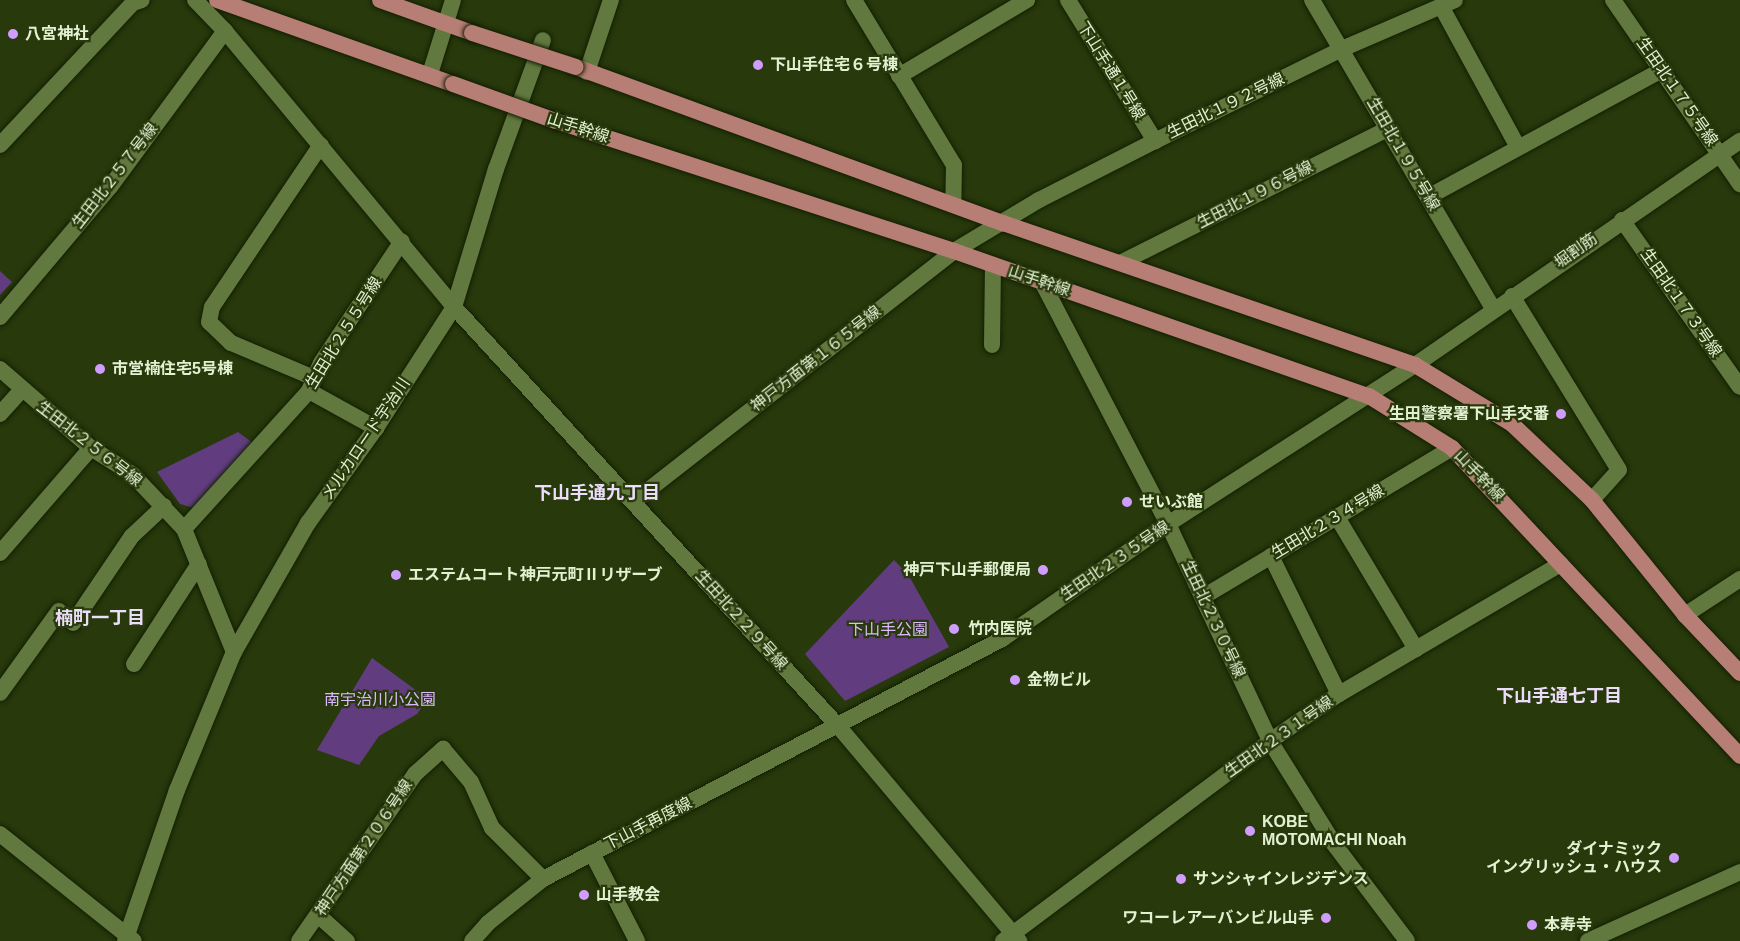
<!DOCTYPE html>
<html>
<head>
<meta charset="utf-8">
<style>
  body { margin:0 }
  #map { position:relative; width:1740px; height:941px; overflow:hidden; background:#28390c; font-family:Arial,"Noto Sans JP",sans-serif }
  div>[style] { position:absolute }
  .green>* { inset:0; background:#613d80 }
  .roads { filter:drop-shadow(0 0 2px #131f02) drop-shadow(0 0 2px #131f02) }
  .pedestrian>* { height:16px; margin:-8px; padding:0 8px; transform-origin:8px; border-radius:8px; background:#61793e }
  .minor>* { height:16px; margin:-8px; padding:0 8px; transform-origin:8px; border-radius:8px; background:#61793e }
  .tertiary>* { height:16px; margin:-8px; padding:0 8px; transform-origin:8px; border-radius:8px; background:#61793e }
  .primary>* { height:16px; margin:-8px; padding:0 8px; transform-origin:8px; border-radius:8px; background:#b67e75 }
  .bridges { filter:drop-shadow(0 0 2px #131f02) drop-shadow(0 0 2px #131f02) }
  .primary-bridge>* { height:16px; margin:-8px; padding:0 8px; transform-origin:8px; border-radius:8px; background:#b67e75 }
  .dots>* { width:16px; height:16px; translate:-50% -50%; box-sizing:border-box; border:3px solid #28390c; border-radius:50% }
  span { translate:-50% -50%; white-space:nowrap; text-align:center; line-height:1.15; -webkit-text-stroke:4.5px #28390c; paint-order:stroke }
  .poi-label { font-size:16px; color:#e2f1d1; font-weight:700 }
  .left { translate:0 -50%; text-align:left }
  .right { translate:-100% -50%; text-align:right }
  .street-label { font-size:16px; color:#e2f1d1 }
  .park-label { font-size:16px; color:#dcb9fd }
  .neighbourhood-label { font-size:18px; color:#ecdefa; font-weight:700 }
</style>
</head>
<body>
<div id="map">
  <div class="green">
    <div style="clip-path:polygon(0 271px,12px 282px,0 295px)"></div>
    <div style="clip-path:polygon(238px 432px,253px 443px,194px 508px,180px 504px,157px 472px)"></div>
    <div style="clip-path:polygon(894px 560px,909px 576px,949px 647px,845px 701px,805px 654px)"></div>
    <div style="clip-path:polygon(372px 658px,428px 699px,417px 714px,379px 736px,359px 765px,317px 750px)"></div>
  </div>
  <div class="roads">
    <div class="pedestrian">
      <div style="left:496px;top:169px;width:137px;rotate:-70deg"></div>
    </div>
    <div class="minor">
      <div style="left:854px;top:0;width:193px;rotate:58.8deg"></div>
      <div style="left:954px;top:165px;width:39px;rotate:91deg"></div>
      <div style="left:1068px;top:0;width:166px;rotate:58.3deg"></div>
      <div style="left:1312px;top:0;width:358px;rotate:59.6deg"></div>
      <div style="left:1441px;top:6px;width:161px;rotate:61.4deg"></div>
      <div style="left:587px;top:72px;width:76px;rotate:-71.6deg"></div>
      <div style="left:899px;top:76px;width:149px;rotate:-30.7deg"></div>
      <div style="left:0;top:145px;width:195px;rotate:-46.9deg"></div>
      <div style="left:133px;top:3px;width:9px;rotate:-18deg"></div>
      <div style="left:1428px;top:197px;width:266px;rotate:-28.5deg"></div>
      <div style="left:1622px;top:220px;width:204px;rotate:54.8deg"></div>
      <div style="left:1122px;top:262px;width:297px;rotate:-26.6deg"></div>
      <div style="left:1042px;top:282px;width:273px;rotate:62.5deg"></div>
      <div style="left:1168px;top:524px;width:240px;rotate:64.8deg"></div>
      <div style="left:1270px;top:741px;width:121px;rotate:58.1deg"></div>
      <div style="left:1334px;top:844px;width:121px;rotate:53deg"></div>
      <div style="left:1512px;top:296px;width:204px;rotate:58.4deg"></div>
      <div style="left:1619px;top:470px;width:40px;rotate:132deg"></div>
      <div style="left:454px;top:307px;width:144px;rotate:-73.1deg"></div>
      <div style="left:0;top:317px;width:170px;rotate:-49.8deg"></div>
      <div style="left:110px;top:187px;width:194px;rotate:-53.6deg"></div>
      <div style="left:992px;top:345px;width:80px;rotate:-89.3deg"></div>
      <div style="left:0;top:369px;width:121px;rotate:41deg"></div>
      <div style="left:91px;top:448px;width:49px;rotate:32.4deg"></div>
      <div style="left:132px;top:474px;width:76px;rotate:46.6deg"></div>
      <div style="left:184px;top:529px;width:133px;rotate:67.9deg"></div>
      <div style="left:314px;top:378px;width:90px;rotate:-157.1deg"></div>
      <div style="left:231px;top:343px;width:30px;rotate:-136deg"></div>
      <div style="left:209px;top:322px;width:15px;rotate:-79deg"></div>
      <div style="left:212px;top:307px;width:195px;rotate:-56.1deg"></div>
      <div style="left:309px;top:391px;width:77px;rotate:28.9deg"></div>
      <div style="left:0;top:414px;width:31px;rotate:-48deg"></div>
      <div style="left:633px;top:502px;width:407px;rotate:-38deg"></div>
      <div style="left:954px;top:251px;width:99px;rotate:-31deg"></div>
      <div style="left:1039px;top:200px;width:130px;rotate:-27deg"></div>
      <div style="left:1155px;top:141px;width:208px;rotate:-26.2deg"></div>
      <div style="left:1342px;top:49px;width:123px;rotate:-23.4deg"></div>
      <div style="left:1337px;top:517px;width:154px;rotate:59.1deg"></div>
      <div style="left:184px;top:529px;width:186px;rotate:-47.8deg"></div>
      <div style="left:309px;top:391px;width:30px;rotate:-67deg"></div>
      <div style="left:321px;top:363px;width:146px;rotate:-56.4deg"></div>
      <div style="left:0;top:553px;width:139px;rotate:-49.1deg"></div>
      <div style="left:1271px;top:556px;width:154px;rotate:63.8deg"></div>
      <div style="left:1203px;top:597px;width:290px;rotate:-30.9deg"></div>
      <div style="left:1685px;top:615px;width:66px;rotate:-33.2deg"></div>
      <div style="left:73px;top:623px;width:105px;rotate:-55.9deg"></div>
      <div style="left:132px;top:536px;width:44px;rotate:-43.2deg"></div>
      <div style="left:134px;top:664px;width:119px;rotate:-57deg"></div>
      <div style="left:0;top:693px;width:101px;rotate:-54.3deg"></div>
      <div style="left:0;top:834px;width:171px;rotate:38.6deg"></div>
      <div style="left:592px;top:853px;width:99px;rotate:62.9deg"></div>
      <div style="left:318px;top:915px;width:39px;rotate:42deg"></div>
      <div style="left:299px;top:941px;width:203px;rotate:-55.2deg"></div>
      <div style="left:415px;top:774px;width:38px;rotate:-42deg"></div>
      <div style="left:443px;top:749px;width:43px;rotate:49.7deg"></div>
      <div style="left:471px;top:782px;width:51px;rotate:65.5deg"></div>
      <div style="left:492px;top:828px;width:72px;rotate:45deg"></div>
      <div style="left:472px;top:941px;width:24px;rotate:-48deg"></div>
      <div style="left:488px;top:923px;width:70px;rotate:-38.7deg"></div>
      <div style="left:543px;top:879px;width:518px;rotate:-27.6deg"></div>
      <div style="left:1002px;top:639px;width:202px;rotate:-34.7deg"></div>
      <div style="left:1168px;top:524px;width:294px;rotate:-32.8deg"></div>
      <div style="left:1003px;top:941px;width:334px;rotate:-36.8deg"></div>
      <div style="left:1270px;top:741px;width:83px;rotate:-34.3deg"></div>
      <div style="left:1339px;top:694px;width:257px;rotate:-30.4deg"></div>
      <div style="left:1588px;top:941px;width:167px;rotate:-24.4deg"></div>
    </div>
    <div class="tertiary">
      <div style="left:195px;top:0;width:43px;rotate:45.9deg"></div>
      <div style="left:225px;top:31px;width:359px;rotate:50.3deg"></div>
      <div style="left:454px;top:307px;width:570px;rotate:47.49deg"></div>
      <div style="left:839px;top:727px;width:280px;rotate:49.9deg"></div>
      <div style="left:1613px;top:0;width:224px;rotate:55.4deg"></div>
      <div style="left:430px;top:74px;width:77px;rotate:-72.7deg"></div>
      <div style="left:1415px;top:365px;width:395px;rotate:-34.6deg"></div>
      <div style="left:125px;top:941px;width:160px;rotate:-71deg"></div>
      <div style="left:177px;top:790px;width:149px;rotate:-67.6deg"></div>
      <div style="left:234px;top:652px;width:149px;rotate:-60.2deg"></div>
      <div style="left:308px;top:523px;width:117px;rotate:-54.4deg"></div>
      <div style="left:376px;top:428px;width:144px;rotate:-57.2deg"></div>
    </div>
    <div class="primary">
      <div style="left:217px;top:0;width:251px;rotate:19.6deg"></div>
      <div style="left:380px;top:0;width:98px;rotate:19.7deg"></div>
      <div style="left:576px;top:67px;width:455px;rotate:20.1deg"></div>
      <div style="left:1003px;top:223px;width:436px;rotate:19deg"></div>
      <div style="left:1415px;top:365px;width:114px;rotate:31.3deg"></div>
      <div style="left:1512px;top:424px;width:110px;rotate:43.5deg"></div>
      <div style="left:1592px;top:500px;width:148px;rotate:51deg"></div>
      <div style="left:1685px;top:615px;width:80px;rotate:46.5deg"></div>
      <div style="left:556px;top:121px;width:419px;rotate:18.1deg"></div>
      <div style="left:954px;top:251px;width:440px;rotate:19.3deg"></div>
      <div style="left:1369px;top:396px;width:98px;rotate:32.1deg"></div>
      <div style="left:1452px;top:448px;width:422px;rotate:46.9deg"></div>
    </div>
  </div>
  <div class="bridges">
    <div class="primary-bridge">
      <div style="left:472px;top:33px;width:109px;rotate:18.1deg"></div>
      <div style="left:453px;top:84px;width:109px;rotate:19.8deg"></div>
    </div>
  </div>
  <div class="dots">
    <div style="left:13px;top:34px;background:#d09dfe"></div>
    <div style="left:758px;top:65px;background:#d09dfe"></div>
    <div style="left:100px;top:369px;background:#d09dfe"></div>
    <div style="left:1561px;top:414px;background:#d09dfe"></div>
    <div style="left:1127px;top:502px;background:#d09dfe"></div>
    <div style="left:1043px;top:570px;background:#d09dfe"></div>
    <div style="left:396px;top:575px;background:#d09dfe"></div>
    <div style="left:954px;top:629px;background:#d09dfe"></div>
    <div style="left:1015px;top:680px;background:#d09dfe"></div>
    <div style="left:1250px;top:831px;background:#d09dfe"></div>
    <div style="left:1674px;top:858px;background:#d09dfe"></div>
    <div style="left:1181px;top:879px;background:#d09dfe"></div>
    <div style="left:584px;top:895px;background:#d09dfe"></div>
    <div style="left:1326px;top:918px;background:#d09dfe"></div>
    <div style="left:1532px;top:925px;background:#d09dfe"></div>
  </div>
  <div class="poi-label">
    <span class="left" style="left:25px;top:34px">八宮神社</span>
    <span class="left" style="left:770px;top:65px">下山手住宅６号棟</span>
    <span class="left" style="left:112px;top:369px">市営楠住宅5号棟</span>
    <span class="right" style="left:1549px;top:414px">生田警察署下山手交番</span>
    <span class="left" style="left:1139px;top:502px">せいぶ館</span>
    <span class="right" style="left:1031px;top:570px">神戸下山手郵便局</span>
    <span class="left" style="left:408px;top:575px">エステムコート神戸元町Ⅱリザーブ</span>
    <span class="left" style="left:968px;top:629px">竹内医院</span>
    <span class="left" style="left:1027px;top:680px">金物ビル</span>
    <span class="left" style="left:1262px;top:831px">KOBE<br>MOTOMACHI Noah</span>
    <span class="right" style="left:1662px;top:858px">ダイナミック<br>イングリッシュ・ハウス</span>
    <span class="left" style="left:1193px;top:879px">サンシャインレジデンス</span>
    <span class="left" style="left:596px;top:895px">山手教会</span>
    <span class="right" style="left:1314px;top:918px">ワコーレアーバンビル山手</span>
    <span class="left" style="left:1544px;top:925px">本寿寺</span>
  </div>
  <div class="street-label">
    <span style="left:1111px;top:71px;rotate:58deg">下山手通１号線</span>
    <span style="left:1677px;top:92px;rotate:55deg">生田北１７５号線</span>
    <span style="left:1226px;top:106px;rotate:-26deg">生田北１９２号線</span>
    <span style="left:578px;top:128px;rotate:18deg">山手幹線</span>
    <span style="left:1403px;top:154px;rotate:60deg">生田北１９５号線</span>
    <span style="left:115px;top:176px;rotate:-52deg">生田北２５７号線</span>
    <span style="left:1255px;top:195px;rotate:-27deg">生田北１９６号線</span>
    <span style="left:1576px;top:251px;rotate:-35deg">堀割筋</span>
    <span style="left:1039px;top:281px;rotate:19deg">山手幹線</span>
    <span style="left:1681px;top:303px;rotate:55deg">生田北１７３号線</span>
    <span style="left:344px;top:333px;rotate:-58deg">生田北２５５号線</span>
    <span style="left:816px;top:359px;rotate:-38deg">神戸方面第１６５号線</span>
    <span style="left:366px;top:439px;rotate:-56deg">メルカロード宇治川</span>
    <span style="left:89px;top:444px;rotate:38deg">生田北２５６号線</span>
    <span style="left:1479px;top:476px;rotate:46deg">山手幹線</span>
    <span style="left:1328px;top:522px;rotate:-31deg">生田北２３４号線</span>
    <span style="left:1115px;top:561px;rotate:-34deg">生田北２３５号線</span>
    <span style="left:1213px;top:619px;rotate:65deg">生田北２３０号線</span>
    <span style="left:741px;top:620px;rotate:48deg">生田北２２９号線</span>
    <span style="left:1279px;top:737px;rotate:-35deg">生田北２３１号線</span>
    <span style="left:648px;top:824px;rotate:-27deg">下山手再度線</span>
    <span style="left:364px;top:848px;rotate:-56deg">神戸方面第２０６号線</span>
  </div>
  <div class="park-label">
    <span style="left:888px;top:630px">下山手公園</span>
    <span style="left:380px;top:700px">南宇治川小公園</span>
  </div>
  <div class="neighbourhood-label">
    <span style="left:597px;top:493px">下山手通九丁目</span>
    <span style="left:100px;top:618px">楠町一丁目</span>
    <span style="left:1559px;top:696px">下山手通七丁目</span>
  </div>
</div>
</body>
</html>
